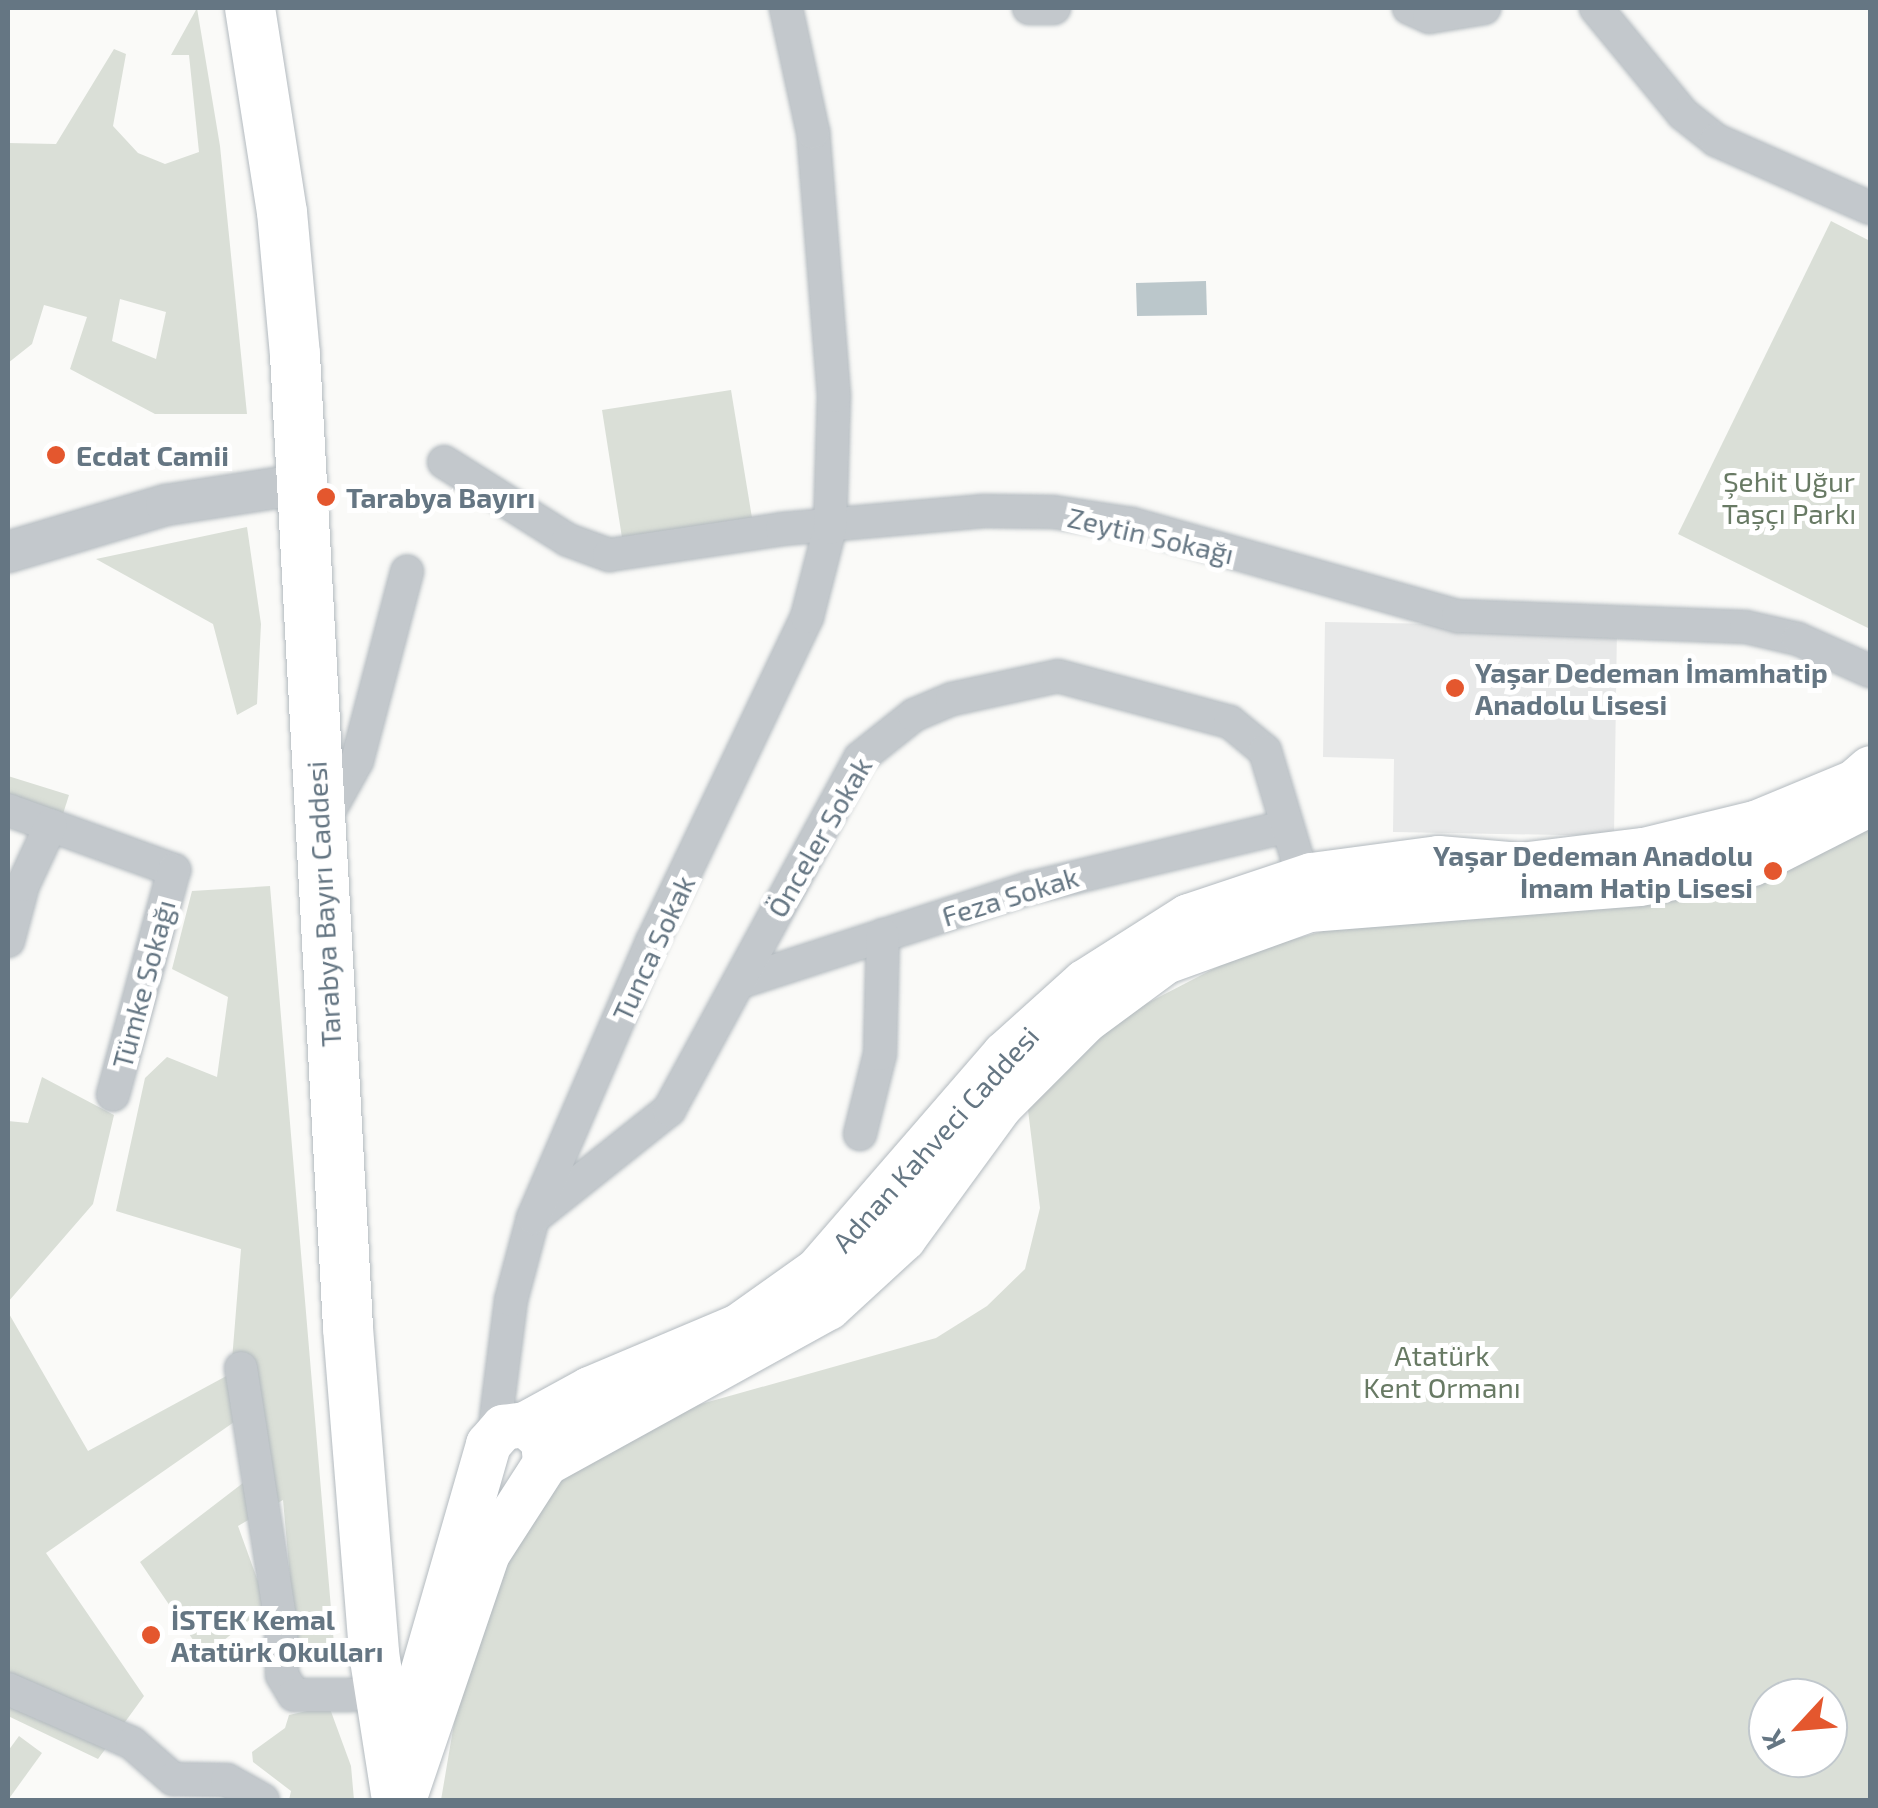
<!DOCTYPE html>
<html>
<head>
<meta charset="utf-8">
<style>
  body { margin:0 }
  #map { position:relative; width:1878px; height:1808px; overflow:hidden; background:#fafaf8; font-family:"Exo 2",sans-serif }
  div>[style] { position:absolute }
  .built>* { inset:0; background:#e8e9e9 }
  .green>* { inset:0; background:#dadfd7 }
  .water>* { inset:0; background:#bbc7cb }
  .roads { filter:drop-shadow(0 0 2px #b3babf) drop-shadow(0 0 2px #b3babf) }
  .minor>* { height:32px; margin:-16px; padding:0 16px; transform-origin:16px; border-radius:16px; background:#c3c8cc }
  .tertiary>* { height:40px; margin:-20px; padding:0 20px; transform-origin:20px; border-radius:20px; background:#c3c8cc }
  .secondary>* { height:45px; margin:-22.5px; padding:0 22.5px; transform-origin:22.5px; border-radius:22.5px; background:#fff }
  .primary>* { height:50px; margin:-25px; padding:0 25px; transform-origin:25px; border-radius:25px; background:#fff }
  .dots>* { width:28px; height:28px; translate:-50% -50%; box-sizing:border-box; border:5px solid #fff; border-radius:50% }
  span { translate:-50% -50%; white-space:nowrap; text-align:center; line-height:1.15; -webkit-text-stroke:10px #fff; paint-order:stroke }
  .poi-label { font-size:28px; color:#657683; font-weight:700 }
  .left { translate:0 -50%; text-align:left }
  .right { translate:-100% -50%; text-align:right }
  .park-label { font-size:28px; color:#687a64 }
  .street-label { font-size:28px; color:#657683 }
  .frame { position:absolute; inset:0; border:10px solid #657683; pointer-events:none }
  .north { position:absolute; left:1748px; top:1678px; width:100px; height:100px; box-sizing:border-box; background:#fff; border:2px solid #c1c8cd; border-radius:50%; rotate:244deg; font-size:28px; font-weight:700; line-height:40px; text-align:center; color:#657683 }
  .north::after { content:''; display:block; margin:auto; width:35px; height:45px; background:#e4572e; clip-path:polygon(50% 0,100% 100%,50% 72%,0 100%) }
</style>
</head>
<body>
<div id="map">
  <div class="built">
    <div style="clip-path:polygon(1325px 622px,1617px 627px,1614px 836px,1393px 832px,1394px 759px,1323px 757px)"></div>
  </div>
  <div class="green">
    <div style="clip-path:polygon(evenodd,197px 8px,220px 146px,247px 414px,155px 414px,70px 369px,87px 317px,44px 305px,32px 344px,8px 363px,8px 143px,56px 144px,114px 49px,126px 54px,113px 126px,138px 153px,165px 164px,199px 152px,189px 55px,171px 55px,197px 8px,120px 299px,166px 312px,156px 359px,112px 341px,120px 299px)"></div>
    <div style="clip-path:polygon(1831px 221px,1870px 241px,1870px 629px,1678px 534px)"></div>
    <div style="clip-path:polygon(731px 390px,753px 524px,623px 544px,602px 410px)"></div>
    <div style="clip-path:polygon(247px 527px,261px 624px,257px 704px,237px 715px,213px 624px,96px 559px)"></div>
    <div style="clip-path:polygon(8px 776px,69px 795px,63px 814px,8px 798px)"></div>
    <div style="clip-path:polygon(evenodd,1870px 827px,1870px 1800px,441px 1800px,459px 1694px,526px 1509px,584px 1454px,669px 1413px,936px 1338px,987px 1306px,1025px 1269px,1040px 1208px,1028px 1110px,1047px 1080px,1136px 1009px,1242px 954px,1337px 927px,1870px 827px,1768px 1698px,1828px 1698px,1828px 1758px,1768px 1758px,1768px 1698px)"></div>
    <div style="clip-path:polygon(270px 886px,335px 1656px,298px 1666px,283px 1500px,238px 1526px,267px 1606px,204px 1656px,140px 1562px,260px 1470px,232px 1360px,241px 1249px,116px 1211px,145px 1078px,167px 1057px,217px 1077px,228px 997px,172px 969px,192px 891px)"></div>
    <div style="clip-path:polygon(42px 1077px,114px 1115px,93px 1204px,8px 1302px,8px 1121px,28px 1123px)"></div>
    <div style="clip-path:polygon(8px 1312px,88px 1451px,230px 1374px,237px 1420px,46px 1553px,144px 1696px,98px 1759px,8px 1716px)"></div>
    <div style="clip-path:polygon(329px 1706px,351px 1766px,354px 1800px,289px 1800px,291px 1791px,253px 1762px,252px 1752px,285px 1728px,289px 1715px)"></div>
    <div style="clip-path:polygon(19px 1736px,42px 1753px,8px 1800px,8px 1751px)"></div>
  </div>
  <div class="water">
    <div style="clip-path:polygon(1206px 281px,1207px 315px,1137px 316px,1136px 283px)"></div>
  </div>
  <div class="roads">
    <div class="minor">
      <div style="left:1029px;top:8px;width:25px"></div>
      <div style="left:1409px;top:8px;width:22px;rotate:24deg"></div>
      <div style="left:1429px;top:17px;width:56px;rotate:-9.3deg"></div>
      <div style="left:1596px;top:8px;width:137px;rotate:50.6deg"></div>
      <div style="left:1683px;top:114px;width:42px;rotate:38.2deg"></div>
      <div style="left:1716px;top:140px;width:168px;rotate:23.8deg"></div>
      <div style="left:444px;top:462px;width:146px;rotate:32.2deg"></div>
      <div style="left:568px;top:540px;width:44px;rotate:20.1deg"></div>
      <div style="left:609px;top:555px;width:175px;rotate:-8.5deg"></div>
      <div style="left:782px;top:529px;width:203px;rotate:-5.1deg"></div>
      <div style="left:984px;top:511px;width:69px;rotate:0.8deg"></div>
      <div style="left:1053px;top:512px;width:80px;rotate:8.6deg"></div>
      <div style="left:1132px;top:524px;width:339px;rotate:15.8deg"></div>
      <div style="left:1458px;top:616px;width:288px;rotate:2.2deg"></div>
      <div style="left:1746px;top:627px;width:53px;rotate:13deg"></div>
      <div style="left:1798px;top:639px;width:79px;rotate:24deg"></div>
      <div style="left:8px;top:810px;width:177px;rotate:19.9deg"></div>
      <div style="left:174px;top:870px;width:233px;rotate:105.2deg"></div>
      <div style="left:323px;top:822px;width:70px;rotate:-60.9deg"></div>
      <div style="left:357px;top:761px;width:196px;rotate:-75.2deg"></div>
      <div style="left:8px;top:941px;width:58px;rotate:-75deg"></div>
      <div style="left:23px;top:885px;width:66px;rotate:-65deg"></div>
      <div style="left:740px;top:982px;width:305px;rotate:-18deg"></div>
      <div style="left:1030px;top:888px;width:261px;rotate:-13.5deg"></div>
      <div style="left:860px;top:1134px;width:82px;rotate:-76deg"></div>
      <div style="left:880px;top:1054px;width:119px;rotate:-88.6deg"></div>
      <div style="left:537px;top:1215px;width:169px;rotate:-38.5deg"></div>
      <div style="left:669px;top:1110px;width:400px;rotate:-61.5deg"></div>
      <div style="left:860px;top:758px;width:69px;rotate:-38.5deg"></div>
      <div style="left:914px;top:715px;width:41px;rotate:-22.8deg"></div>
      <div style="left:952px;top:699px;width:108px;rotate:-12.2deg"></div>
      <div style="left:1058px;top:676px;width:178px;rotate:15deg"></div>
      <div style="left:1230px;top:722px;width:45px;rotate:39.6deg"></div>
      <div style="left:1265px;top:751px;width:133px;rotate:73.3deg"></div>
      <div style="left:241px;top:1368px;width:257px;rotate:81.1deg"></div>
      <div style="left:281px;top:1622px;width:53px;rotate:88.9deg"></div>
      <div style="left:282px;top:1675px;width:23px;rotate:59deg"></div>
      <div style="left:294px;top:1695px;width:57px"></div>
      <div style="left:494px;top:1433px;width:134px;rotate:-82.7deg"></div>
      <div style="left:511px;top:1300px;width:85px;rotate:-75deg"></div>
      <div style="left:533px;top:1218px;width:301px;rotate:-66.7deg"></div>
      <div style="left:652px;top:942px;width:360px;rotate:-64.5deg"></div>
      <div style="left:807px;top:617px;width:92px;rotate:-75.5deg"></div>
      <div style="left:830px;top:528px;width:132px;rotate:-88.3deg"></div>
      <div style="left:834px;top:396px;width:265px;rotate:-94.5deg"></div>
      <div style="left:813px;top:132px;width:127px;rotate:-102.3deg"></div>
      <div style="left:8px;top:1689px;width:135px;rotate:23.5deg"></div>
      <div style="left:132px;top:1743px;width:55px;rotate:41.3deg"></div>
      <div style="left:173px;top:1779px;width:54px;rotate:1.1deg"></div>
      <div style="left:227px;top:1780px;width:41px;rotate:29.1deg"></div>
    </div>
    <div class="tertiary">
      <div style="left:8px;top:552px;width:165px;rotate:-16.6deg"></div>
      <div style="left:166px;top:505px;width:111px;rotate:-8.8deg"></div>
    </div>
    <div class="secondary">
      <div style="left:525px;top:1424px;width:73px;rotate:-28.7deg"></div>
      <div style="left:589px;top:1389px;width:162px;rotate:-22.9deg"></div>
      <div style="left:738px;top:1326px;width:97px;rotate:-35.3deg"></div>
      <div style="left:817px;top:1270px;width:286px;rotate:-49.1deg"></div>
      <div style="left:1004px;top:1054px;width:108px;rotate:-42deg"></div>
      <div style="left:1084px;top:982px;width:123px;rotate:-32.4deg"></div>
      <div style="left:1188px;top:916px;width:130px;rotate:-18.4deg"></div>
      <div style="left:1311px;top:875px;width:128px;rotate:-7.6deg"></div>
      <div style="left:1438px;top:858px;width:82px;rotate:4.9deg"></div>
      <div style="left:1520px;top:865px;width:124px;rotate:-7deg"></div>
      <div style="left:1643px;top:850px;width:115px;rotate:-13.6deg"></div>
      <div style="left:1755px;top:823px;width:107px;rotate:-22.5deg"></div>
      <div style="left:1854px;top:782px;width:21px;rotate:-41deg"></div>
      <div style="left:545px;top:1463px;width:323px;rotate:-28.9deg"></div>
      <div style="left:828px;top:1307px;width:102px;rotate:-42.6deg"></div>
      <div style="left:903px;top:1238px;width:165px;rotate:-53.9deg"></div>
      <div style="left:1000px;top:1105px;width:120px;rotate:-45deg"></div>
      <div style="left:1085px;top:1020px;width:99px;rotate:-36.4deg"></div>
      <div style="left:1165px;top:961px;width:153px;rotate:-19.9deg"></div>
      <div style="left:1309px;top:909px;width:331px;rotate:-4.5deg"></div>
      <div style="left:1639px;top:883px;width:115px;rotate:-10deg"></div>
      <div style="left:1752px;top:863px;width:132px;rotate:-27deg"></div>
      <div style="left:392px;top:1777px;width:347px;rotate:-73.9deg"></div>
      <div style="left:488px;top:1444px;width:23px;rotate:-49deg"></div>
      <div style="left:503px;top:1427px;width:22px;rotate:-8deg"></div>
      <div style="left:525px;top:1424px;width:24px;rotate:42deg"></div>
      <div style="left:543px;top:1440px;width:23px;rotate:85deg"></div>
      <div style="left:545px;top:1463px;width:107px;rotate:122.8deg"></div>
      <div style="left:487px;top:1553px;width:261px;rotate:108.8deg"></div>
    </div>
    <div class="primary">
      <div style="left:250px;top:8px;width:206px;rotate:81.1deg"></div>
      <div style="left:282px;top:212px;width:144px;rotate:84.8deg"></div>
      <div style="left:295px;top:355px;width:974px;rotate:86.88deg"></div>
      <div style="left:348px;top:1328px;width:326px;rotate:85.4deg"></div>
      <div style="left:374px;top:1653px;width:149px;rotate:81.1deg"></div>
    </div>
  </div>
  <div class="dots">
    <div style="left:56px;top:455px;background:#e4572e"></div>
    <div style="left:326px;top:497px;background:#e4572e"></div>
    <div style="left:1455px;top:688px;background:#e4572e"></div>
    <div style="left:1773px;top:871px;background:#e4572e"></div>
    <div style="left:151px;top:1635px;background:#e4572e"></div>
  </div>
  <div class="poi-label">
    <span class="left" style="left:76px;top:455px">Ecdat Camii</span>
    <span class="left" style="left:346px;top:497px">Tarabya Bayırı</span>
    <span class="left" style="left:1475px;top:688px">Yaşar Dedeman İmamhatip<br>Anadolu Lisesi</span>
    <span class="right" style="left:1753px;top:871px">Yaşar Dedeman Anadolu<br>İmam Hatip Lisesi</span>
    <span class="left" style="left:171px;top:1635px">İSTEK Kemal<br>Atatürk Okulları</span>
  </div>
  <div class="park-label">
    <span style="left:1789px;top:497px">Şehit Uğur<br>Taşçı Parkı</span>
    <span style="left:1442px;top:1371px">Atatürk<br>Kent Ormanı</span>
  </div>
  <div class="street-label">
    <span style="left:1151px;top:535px;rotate:13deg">Zeytin Sokağı</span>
    <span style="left:819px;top:837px;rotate:-60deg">Önceler Sokak</span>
    <span style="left:1010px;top:896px;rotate:-17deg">Feza Sokak</span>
    <span style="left:323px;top:904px;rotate:-93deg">Tarabya Bayırı Caddesi</span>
    <span style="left:653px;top:948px;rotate:-65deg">Tunca Sokak</span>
    <span style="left:143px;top:984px;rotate:-75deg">Tümke Sokağı</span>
    <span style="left:935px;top:1139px;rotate:-48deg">Adnan Kahveci Caddesi</span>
  </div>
  <div class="frame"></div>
  <div class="north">K</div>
</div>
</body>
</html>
